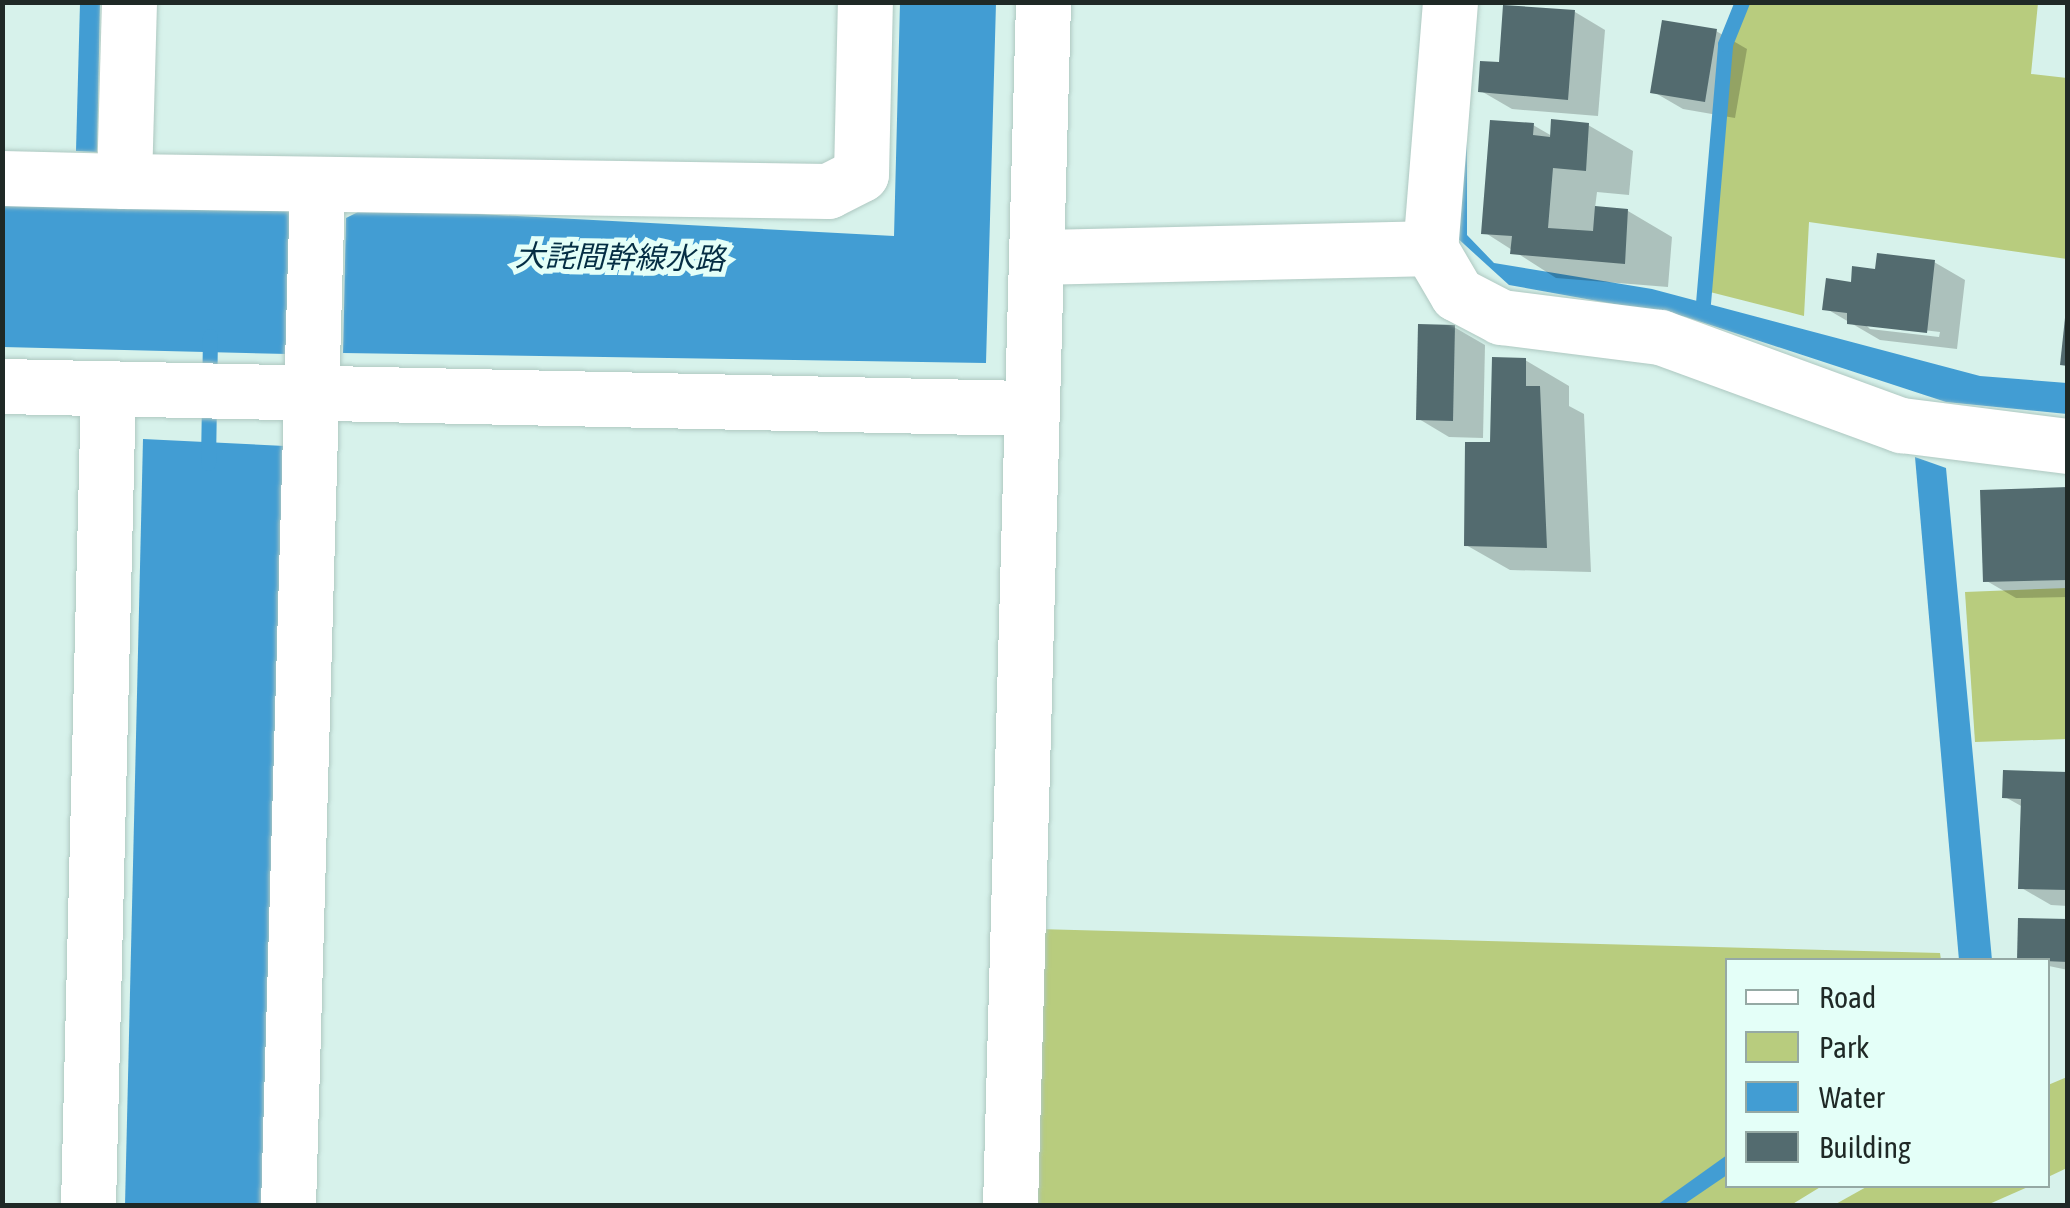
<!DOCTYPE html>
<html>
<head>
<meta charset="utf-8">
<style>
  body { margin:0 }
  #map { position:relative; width:2070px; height:1208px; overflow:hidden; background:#d7f2eb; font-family:"Asap Condensed","Noto Sans JP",sans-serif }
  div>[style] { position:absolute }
  .green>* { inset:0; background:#b8cc7e }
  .water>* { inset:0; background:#429dd3 }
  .shadow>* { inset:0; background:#0003 }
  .stream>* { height:15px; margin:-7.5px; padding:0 7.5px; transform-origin:7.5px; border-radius:7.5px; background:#429dd3 }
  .building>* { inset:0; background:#536b6f }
  .roads { filter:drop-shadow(0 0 2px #aec8c1) drop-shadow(0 0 2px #aec8c1) }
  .street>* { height:55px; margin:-27.5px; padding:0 27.5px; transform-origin:27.5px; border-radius:27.5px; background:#fff }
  span { translate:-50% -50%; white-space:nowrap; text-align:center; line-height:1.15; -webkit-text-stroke:10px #e4fff8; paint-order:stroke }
  .water-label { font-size:30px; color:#052e44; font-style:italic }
  .frame { position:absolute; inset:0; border:5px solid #1f2926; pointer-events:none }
  .legend { position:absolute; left:1725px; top:958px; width:325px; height:230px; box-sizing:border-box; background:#e4fff8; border:2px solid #95a9a4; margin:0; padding:12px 18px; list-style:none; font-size:30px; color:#1f2926 }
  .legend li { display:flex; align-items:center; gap:20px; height:50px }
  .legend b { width:50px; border:2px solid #95a9a4 }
</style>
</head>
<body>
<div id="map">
  <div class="green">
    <div style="clip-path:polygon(1750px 3px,2038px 3px,2031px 74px,2067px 78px,2067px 259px,1809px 222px,1804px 316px,1710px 292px,1732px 42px)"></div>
    <div style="clip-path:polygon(2067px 588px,2067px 739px,1975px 742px,1965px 592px)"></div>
    <div style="clip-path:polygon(1037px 929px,1940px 953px,1941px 960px,1728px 960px,1728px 1186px,1822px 1186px,1791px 1205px,1030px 1206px)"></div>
    <div style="clip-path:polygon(2067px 1077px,2067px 1168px,2048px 1177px,2048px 1085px)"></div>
    <div style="clip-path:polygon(1868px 1186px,2030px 1186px,1987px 1205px,1834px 1205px)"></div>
  </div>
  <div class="water">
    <div style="clip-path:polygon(80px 3px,100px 3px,97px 152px,76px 151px)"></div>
    <div style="clip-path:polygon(900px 3px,996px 3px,986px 363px,343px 353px,346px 218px,366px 208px,894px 236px)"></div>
    <div style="clip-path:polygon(1467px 23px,1467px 235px,1494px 263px,1652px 289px,1980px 376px,2067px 383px,2067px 414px,1946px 402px,1686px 317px,1509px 285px,1454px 235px)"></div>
    <div style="clip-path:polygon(3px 200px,292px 207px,288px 354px,3px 347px)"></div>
    <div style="clip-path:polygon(143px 439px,285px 446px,263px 1205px,125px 1206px)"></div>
    <div style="clip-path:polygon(1915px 457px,1946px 468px,1992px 960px,1959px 960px)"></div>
    <div style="clip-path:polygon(1727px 1155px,1727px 1175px,1683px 1205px,1657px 1205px)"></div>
  </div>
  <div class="shadow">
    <div style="clip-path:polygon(1575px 12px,1605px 30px,1598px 116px,1512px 109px,1481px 91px,1501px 65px)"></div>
    <div style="clip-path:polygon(1716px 31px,1747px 49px,1735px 118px,1683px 109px,1652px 91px)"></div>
    <div style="clip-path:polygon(1533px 125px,1552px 136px,1588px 125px,1633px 151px,1629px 195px,1597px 192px,1595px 208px,1628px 211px,1672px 237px,1668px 287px,1556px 278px,1484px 232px)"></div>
    <div style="clip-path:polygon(evenodd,1934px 262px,1965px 280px,1957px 349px,1880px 340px,1825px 308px,1877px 271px,1934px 262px,1864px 323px,1940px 332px,1939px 337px,1870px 329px,1864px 323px)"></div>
    <div style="clip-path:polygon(1454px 327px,1485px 345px,1483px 438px,1449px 437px,1419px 419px)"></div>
    <div style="clip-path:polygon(1525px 360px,1569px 386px,1569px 406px,1584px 414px,1591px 572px,1510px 570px,1466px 545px)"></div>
    <div style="clip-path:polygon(2068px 489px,2068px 597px,2016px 598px,1985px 580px)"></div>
    <div style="clip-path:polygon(2068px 774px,2068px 906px,2051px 905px,2020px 887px,2023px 807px,2005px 797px)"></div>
    <div style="clip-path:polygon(2021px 920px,2068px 921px,2068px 970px,2020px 960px)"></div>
  </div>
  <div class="stream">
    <div style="left:1703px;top:303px;width:260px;rotate:-85.1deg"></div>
    <div style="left:1725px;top:44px;width:45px;rotate:-68deg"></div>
    <div style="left:208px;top:463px;width:127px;rotate:-89.1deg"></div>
  </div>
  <div class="building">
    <div style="clip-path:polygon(1503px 5px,1575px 10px,1568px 100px,1478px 92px,1480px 61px,1499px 62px)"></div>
    <div style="clip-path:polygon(1662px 20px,1717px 29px,1705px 102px,1650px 93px)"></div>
    <div style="clip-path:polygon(1551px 119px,1589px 123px,1586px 171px,1553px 168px,1548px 228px,1593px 231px,1595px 206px,1628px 209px,1625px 264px,1510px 254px,1512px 236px,1481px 234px,1490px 120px,1534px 123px,1533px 135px,1550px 137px)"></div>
    <div style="clip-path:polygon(1877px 253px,1935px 260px,1927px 333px,1847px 324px,1847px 313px,1822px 310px,1826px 278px,1851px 282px,1852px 266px,1875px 269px)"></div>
    <div style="clip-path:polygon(2065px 318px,2068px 318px,2068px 366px,2060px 365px)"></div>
    <div style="clip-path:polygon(1418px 324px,1455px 325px,1453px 421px,1416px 420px)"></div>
    <div style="clip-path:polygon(1492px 357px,1526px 358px,1526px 386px,1540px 386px,1547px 548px,1464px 546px,1465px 442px,1490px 442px)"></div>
    <div style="clip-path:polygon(2068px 487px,2068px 580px,1983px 582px,1980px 490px)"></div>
    <div style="clip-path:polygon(2003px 770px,2068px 772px,2068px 890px,2018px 889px,2021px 799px,2002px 798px)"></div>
    <div style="clip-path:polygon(2018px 918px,2068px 919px,2068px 962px,2017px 960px)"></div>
  </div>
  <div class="roads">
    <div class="street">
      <div style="left:129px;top:2px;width:179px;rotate:91.6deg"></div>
      <div style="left:124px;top:181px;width:704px;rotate:0.81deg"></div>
      <div style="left:828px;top:191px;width:37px;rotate:-27deg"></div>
      <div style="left:861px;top:174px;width:172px;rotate:-88.7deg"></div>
      <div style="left:1450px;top:2px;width:247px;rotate:94.6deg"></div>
      <div style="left:1430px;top:248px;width:53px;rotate:59.6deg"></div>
      <div style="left:1457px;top:294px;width:50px;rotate:27.6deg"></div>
      <div style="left:1501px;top:317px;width:160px;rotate:7.2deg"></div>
      <div style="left:1660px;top:337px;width:257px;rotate:20.1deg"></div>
      <div style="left:1901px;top:425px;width:168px;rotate:7.2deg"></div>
      <div style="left:2px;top:178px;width:122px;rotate:1.4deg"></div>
      <div style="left:1039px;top:257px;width:391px;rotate:-1.3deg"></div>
      <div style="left:2px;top:386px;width:1028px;rotate:1.23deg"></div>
      <div style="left:88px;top:1206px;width:817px;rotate:-88.6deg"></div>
      <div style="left:288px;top:1206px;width:1021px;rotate:-88.37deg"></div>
      <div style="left:1010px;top:1206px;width:1204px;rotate:-88.43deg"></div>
    </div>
  </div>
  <div class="water-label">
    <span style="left:620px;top:257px;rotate:1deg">大詫間幹線水路</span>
  </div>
  <div class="frame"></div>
  <ul class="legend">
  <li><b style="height:12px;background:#fff"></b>Road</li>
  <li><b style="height:28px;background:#b8cc7e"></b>Park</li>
  <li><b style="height:28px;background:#429dd3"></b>Water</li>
  <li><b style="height:28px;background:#536b6f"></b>Building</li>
  </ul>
</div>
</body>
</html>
